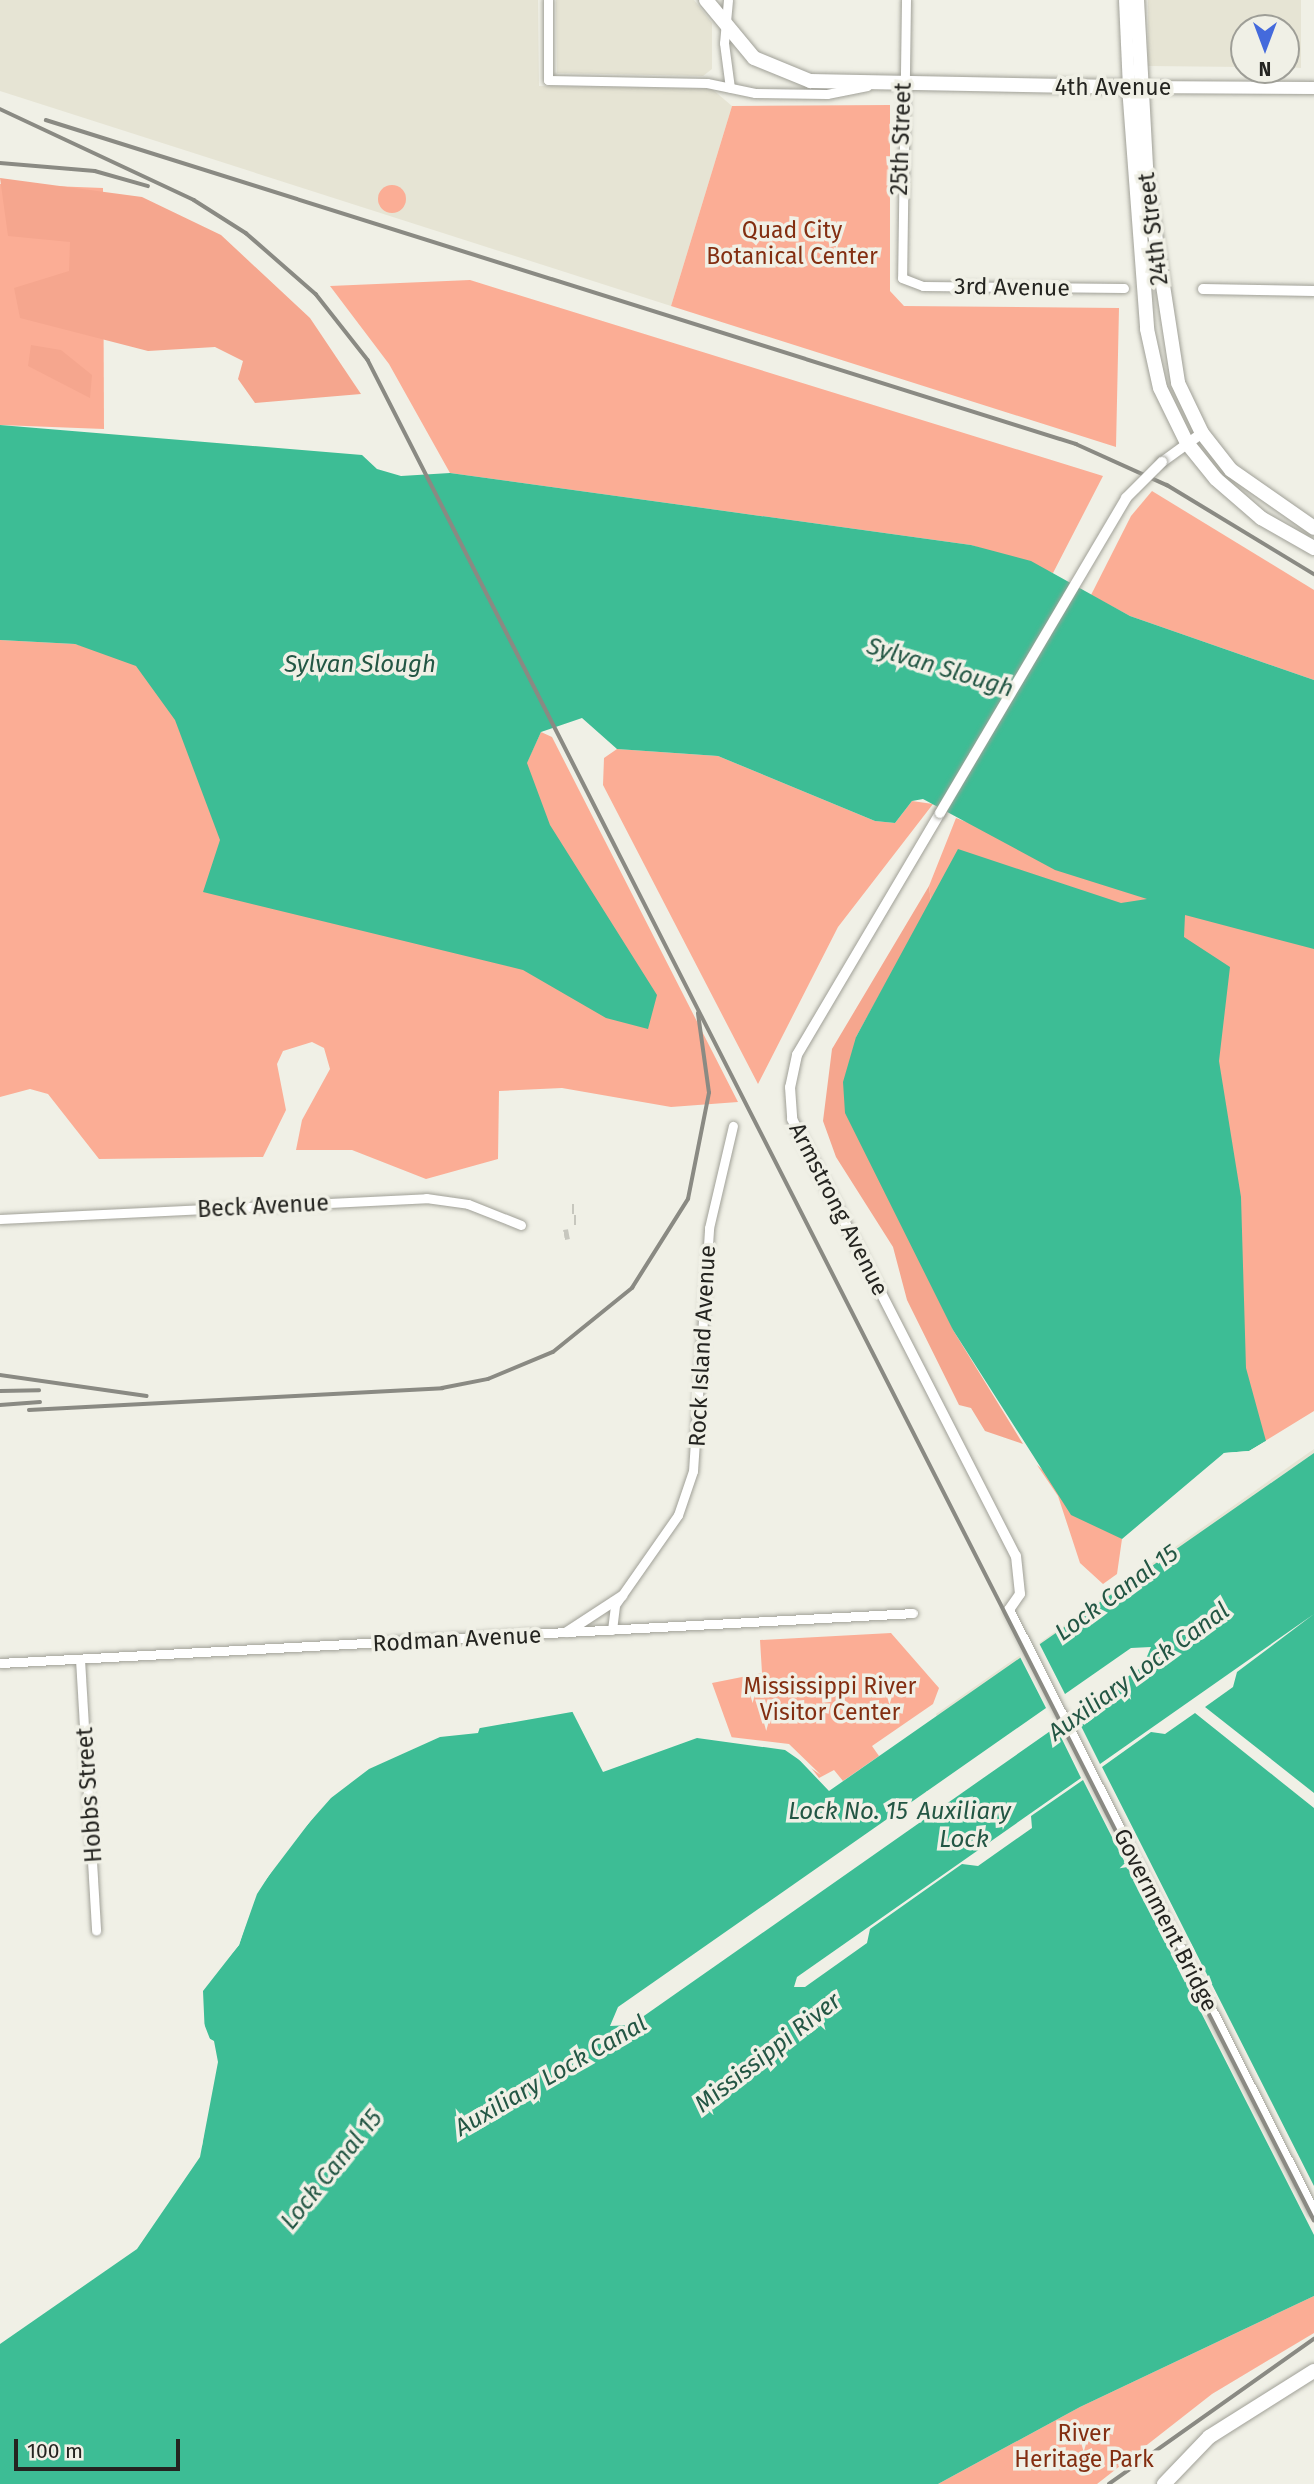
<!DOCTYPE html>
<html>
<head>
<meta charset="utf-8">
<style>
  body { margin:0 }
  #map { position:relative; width:1314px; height:2484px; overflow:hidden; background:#f0f0e6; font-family:"Fira Sans",sans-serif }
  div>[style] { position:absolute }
  .built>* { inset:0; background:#e6e4d4 }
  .green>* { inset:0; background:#fbad95 }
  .round { border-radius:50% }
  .forest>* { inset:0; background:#f5a68e }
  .water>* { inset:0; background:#3dbd95 }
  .pier>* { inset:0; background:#f0f0e6 }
  .tertiary-tunnel>* { height:10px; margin-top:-5px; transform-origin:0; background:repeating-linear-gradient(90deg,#c7c7be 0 10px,transparent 0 15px) }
  .roads { filter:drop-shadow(0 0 2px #a0a097) drop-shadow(0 0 2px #a0a097) }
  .minor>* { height:9px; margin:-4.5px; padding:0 4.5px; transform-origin:4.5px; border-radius:4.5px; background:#fff }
  .tertiary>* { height:10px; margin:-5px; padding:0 5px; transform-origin:5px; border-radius:5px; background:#fff }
  .secondary>* { height:12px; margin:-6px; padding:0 6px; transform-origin:6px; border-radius:6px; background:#fff }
  .primary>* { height:14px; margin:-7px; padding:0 7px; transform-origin:7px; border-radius:7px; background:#fff }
  .rail>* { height:3.5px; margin:-1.75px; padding:0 1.75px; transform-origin:1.75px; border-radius:1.75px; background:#8a8a83 }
  .bridges { filter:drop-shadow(0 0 2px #a0a097) drop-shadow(0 0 2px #a0a097) }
  .tertiary-bridge>* { height:10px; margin:-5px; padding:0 5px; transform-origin:5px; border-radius:5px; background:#fff }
  span { translate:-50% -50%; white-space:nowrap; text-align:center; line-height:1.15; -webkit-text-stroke:7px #f0f0e6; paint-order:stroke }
  .street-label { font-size:23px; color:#242420 }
  .park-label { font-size:23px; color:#832e11 }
  .water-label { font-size:24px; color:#235644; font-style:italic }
  .north { position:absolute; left:1230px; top:14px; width:70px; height:70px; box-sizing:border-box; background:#f0f0e6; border:2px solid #9e9e97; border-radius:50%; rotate:180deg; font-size:19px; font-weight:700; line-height:28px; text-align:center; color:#242420 }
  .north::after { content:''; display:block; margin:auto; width:24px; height:32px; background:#446adc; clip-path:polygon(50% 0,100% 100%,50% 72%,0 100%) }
  .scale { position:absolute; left:14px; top:2439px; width:166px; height:32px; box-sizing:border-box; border:4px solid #242420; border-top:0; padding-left:9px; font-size:21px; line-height:24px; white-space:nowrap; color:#242420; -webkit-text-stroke:5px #f0f0e6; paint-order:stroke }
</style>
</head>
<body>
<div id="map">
  <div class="built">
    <div style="clip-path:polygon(0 0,538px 0,539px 86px,712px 89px,732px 106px,671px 306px,0 91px)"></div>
    <div style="clip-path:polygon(556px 0,694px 0,712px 23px,712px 69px,703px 76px,557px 73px)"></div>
    <div style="clip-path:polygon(1148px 0,1301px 0,1301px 68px,1286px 67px,1286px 28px,1244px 28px,1244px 67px,1148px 66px)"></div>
    <div style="clip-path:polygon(1314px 1449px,1314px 1453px,937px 1717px,936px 1714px)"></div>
  </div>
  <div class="green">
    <div style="clip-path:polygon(890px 105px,890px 291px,904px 306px,1119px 308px,1116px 447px,671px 306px,732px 106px)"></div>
    <div style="clip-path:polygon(0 184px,103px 188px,104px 429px,0 425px)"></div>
    <div class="round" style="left:378px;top:185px;width:28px;height:28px"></div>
    <div style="clip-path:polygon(470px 280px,1103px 476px,1053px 573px,971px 545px,450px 473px,389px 364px,330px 286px)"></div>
    <div style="clip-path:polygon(1152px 491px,1314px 590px,1314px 680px,1130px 616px,1091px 595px,1131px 516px)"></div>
    <div style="clip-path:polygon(0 640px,75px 644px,527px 762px,541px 732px,552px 737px,738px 1102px,671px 1107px,562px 1088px,499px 1091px,498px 1159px,426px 1179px,352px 1150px,296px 1150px,302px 1120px,330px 1069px,324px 1048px,312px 1042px,283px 1051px,277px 1064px,286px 1110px,263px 1157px,99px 1159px,48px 1094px,30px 1089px,0 1097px)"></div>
    <div style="clip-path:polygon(617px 749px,718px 756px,875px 821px,895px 823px,912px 801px,933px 804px,838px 927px,758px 1084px,603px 785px,604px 758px)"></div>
    <div style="clip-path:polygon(956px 818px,1152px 893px,1185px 915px,1314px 915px,1314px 1411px,1249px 1451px,931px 902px,929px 886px)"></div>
    <div style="clip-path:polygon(1037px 1465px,1122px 1539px,1117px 1574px,1103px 1584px,1080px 1563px,1058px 1496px)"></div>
    <div style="clip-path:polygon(891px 1633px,939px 1688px,933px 1704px,872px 1746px,879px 1756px,843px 1781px,834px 1770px,819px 1778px,806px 1761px,733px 1741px,712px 1683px,762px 1673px,760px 1640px)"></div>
    <div style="clip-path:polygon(1314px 2296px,1314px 2333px,1212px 2394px,1097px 2484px,938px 2484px,1080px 2407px)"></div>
  </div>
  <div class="forest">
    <div style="clip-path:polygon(0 178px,142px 197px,221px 235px,310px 318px,361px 394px,255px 403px,238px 379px,243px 361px,215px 347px,148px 351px,20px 318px,14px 288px,69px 271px,70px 242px,8px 236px)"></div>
    <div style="clip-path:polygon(31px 345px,61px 350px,92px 375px,90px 398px,28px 366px)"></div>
    <div style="clip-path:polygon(929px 886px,931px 902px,856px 1037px,953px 1330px,1023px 1444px,985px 1431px,971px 1408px,959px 1405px,907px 1300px,893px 1247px,836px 1157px,823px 1121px,832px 1049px)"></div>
  </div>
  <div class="water">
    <div style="clip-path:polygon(0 425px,362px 455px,377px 469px,401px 476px,450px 473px,971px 545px,1031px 561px,1130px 616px,1314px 680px,1314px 949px,1185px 915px,1184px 937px,1230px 967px,1219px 1061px,1241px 1197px,1246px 1368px,1266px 1441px,1249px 1451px,1224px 1453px,1201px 1486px,1137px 1539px,1122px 1539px,1071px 1515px,953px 1330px,845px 1113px,843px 1082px,856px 1037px,958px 849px,1121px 903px,1147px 899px,1055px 870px,923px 799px,912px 801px,895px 823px,875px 821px,718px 756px,617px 749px,582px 718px,541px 732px,527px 763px,550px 825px,657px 995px,648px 1029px,606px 1018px,523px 970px,203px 892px,220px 840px,175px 720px,136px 666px,75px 644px,0 640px)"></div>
    <div style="clip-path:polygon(1314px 1453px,1314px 2296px,1080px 2407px,938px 2484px,0 2484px,0 2340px,135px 2249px,202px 2146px,215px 2052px,198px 2008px,200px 1991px,239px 1945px,255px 1894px,331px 1794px,372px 1763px,435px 1736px,583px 1710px,600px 1764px,615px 1767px,696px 1736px,788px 1748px,829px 1791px)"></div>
  </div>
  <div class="pier">
    <div style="clip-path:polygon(1269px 1439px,1250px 1454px,1226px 1456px,1204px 1488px,1138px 1542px,1122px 1539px,1224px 1453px,1249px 1451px)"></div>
    <div style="clip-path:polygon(1314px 1449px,1039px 1643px,1065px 1694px,1131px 1648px,1151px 1647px,1143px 1666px,1075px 1714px,1100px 1764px,1314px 1614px,1237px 1672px,1233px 1687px,1205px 1707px,1314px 1793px,1314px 1808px,1195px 1713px,1165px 1734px,1151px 1732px,1102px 1767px,1314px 2186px,1314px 2235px,1083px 1780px,1031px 1816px,1032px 1828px,978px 1866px,962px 1864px,870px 1929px,867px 1943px,805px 1987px,794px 1987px,797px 1977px,1081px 1778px,1056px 1727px,631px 2025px,610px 2026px,618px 2007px,1046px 1708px,1019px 1655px)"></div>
    <div style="clip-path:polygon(586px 1708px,603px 1761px,615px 1763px,696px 1733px,789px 1744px,821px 1775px,785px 1750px,697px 1738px,603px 1772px,572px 1711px)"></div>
    <div style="clip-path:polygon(481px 1724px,478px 1733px,440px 1737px,369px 1769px,331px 1798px,286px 1849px,257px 1894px,239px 1945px,203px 1991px,205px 2036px,214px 2041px,218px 2062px,200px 2157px,137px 2249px,0 2344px,0 2337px,133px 2246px,192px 2159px,205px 2117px,211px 2053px,194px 2009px,197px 1990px,236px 1943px,251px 1892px,283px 1847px,323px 1798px,372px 1759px,426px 1736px)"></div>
  </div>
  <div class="tertiary-tunnel">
    <div style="left:572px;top:1209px;width:2px"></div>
    <div style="left:574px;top:1220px;width:2px"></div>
    <div style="left:564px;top:1235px;width:5px;rotate:-11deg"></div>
  </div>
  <div class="roads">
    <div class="minor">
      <div style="left:548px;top:0;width:80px;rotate:90deg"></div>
      <div style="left:548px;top:80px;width:159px;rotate:1.1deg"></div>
      <div style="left:707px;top:83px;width:49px;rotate:11.8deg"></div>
      <div style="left:755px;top:93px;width:72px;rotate:0.8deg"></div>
      <div style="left:827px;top:94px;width:41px;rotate:-11.3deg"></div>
      <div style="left:728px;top:0;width:43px;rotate:95.3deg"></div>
      <div style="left:724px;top:43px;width:45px;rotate:82.4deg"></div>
      <div style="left:906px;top:0;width:278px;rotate:90.8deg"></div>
      <div style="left:902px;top:278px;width:22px;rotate:21deg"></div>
      <div style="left:923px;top:286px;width:201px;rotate:0.6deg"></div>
      <div style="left:0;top:1219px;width:427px;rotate:-2.8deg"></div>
      <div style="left:426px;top:1198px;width:42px;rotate:8.1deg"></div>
      <div style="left:468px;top:1204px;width:57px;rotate:21.6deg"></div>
      <div style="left:612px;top:1630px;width:25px;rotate:-83deg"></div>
      <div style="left:615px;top:1605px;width:110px;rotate:-55deg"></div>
      <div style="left:678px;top:1515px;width:46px;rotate:-71.2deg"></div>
      <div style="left:693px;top:1471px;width:244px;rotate:-86.2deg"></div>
      <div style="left:709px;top:1228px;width:105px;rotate:-76.8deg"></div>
      <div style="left:80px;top:1659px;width:272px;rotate:86.6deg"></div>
      <div style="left:0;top:1663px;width:914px;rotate:-3.13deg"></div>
    </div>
    <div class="tertiary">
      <div style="left:1203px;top:289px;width:111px;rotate:1deg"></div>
      <div style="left:1162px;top:462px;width:49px;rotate:-35.9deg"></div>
      <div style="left:940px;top:813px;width:281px;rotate:120.6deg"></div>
      <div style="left:797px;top:1055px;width:33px;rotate:102deg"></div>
      <div style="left:790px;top:1087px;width:32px;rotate:86deg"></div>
      <div style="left:792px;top:1119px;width:491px;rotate:62.9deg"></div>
      <div style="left:1016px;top:1556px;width:38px;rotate:84deg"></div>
      <div style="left:1020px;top:1594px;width:19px;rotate:125deg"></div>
      <div style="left:1009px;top:1610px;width:675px;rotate:63.13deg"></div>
      <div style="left:567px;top:1632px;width:66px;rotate:-33.2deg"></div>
    </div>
    <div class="secondary">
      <div style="left:1125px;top:0;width:87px;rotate:87.4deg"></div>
      <div style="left:1129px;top:87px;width:185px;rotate:0.3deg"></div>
    </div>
    <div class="primary">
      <div style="left:706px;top:0;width:75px;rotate:50.4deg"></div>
      <div style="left:754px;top:58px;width:61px;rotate:22.3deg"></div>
      <div style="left:810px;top:81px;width:319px;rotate:1.1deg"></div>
      <div style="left:1129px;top:87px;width:243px;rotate:85.7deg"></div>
      <div style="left:1147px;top:329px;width:60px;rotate:77.6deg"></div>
      <div style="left:1160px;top:388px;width:61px;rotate:63.9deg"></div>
      <div style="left:1187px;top:443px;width:46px;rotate:51.1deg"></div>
      <div style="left:1216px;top:479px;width:60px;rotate:40.9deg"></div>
      <div style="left:1261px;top:518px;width:61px;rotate:29.5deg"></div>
      <div style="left:1137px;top:0;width:182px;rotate:86.9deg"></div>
      <div style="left:1147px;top:182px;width:203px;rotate:81.2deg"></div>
      <div style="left:1178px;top:383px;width:55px;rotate:64.4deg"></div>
      <div style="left:1202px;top:433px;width:47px;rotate:51.9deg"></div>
      <div style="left:1231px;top:470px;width:101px;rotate:34.9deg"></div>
      <div style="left:1164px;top:2484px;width:65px;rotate:-46.2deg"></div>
      <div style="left:1209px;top:2437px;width:124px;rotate:-32.2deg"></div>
    </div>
  </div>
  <div class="rail">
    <div style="left:0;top:109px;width:214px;rotate:25.1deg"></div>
    <div style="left:194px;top:200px;width:62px;rotate:32.4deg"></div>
    <div style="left:246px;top:233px;width:93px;rotate:41.1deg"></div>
    <div style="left:316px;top:294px;width:84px;rotate:51.8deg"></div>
    <div style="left:368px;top:360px;width:2087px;rotate:63.04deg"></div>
    <div style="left:46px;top:120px;width:1080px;rotate:17.46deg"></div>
    <div style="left:1076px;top:444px;width:100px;rotate:24.3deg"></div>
    <div style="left:1167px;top:485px;width:172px;rotate:31.2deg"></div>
    <div style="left:0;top:163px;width:95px;rotate:4.8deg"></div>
    <div style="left:95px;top:171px;width:55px;rotate:15.8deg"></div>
    <div style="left:0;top:1375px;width:148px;rotate:8.1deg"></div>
    <div style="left:0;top:1391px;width:39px;rotate:-1deg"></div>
    <div style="left:0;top:1405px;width:40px;rotate:-4.3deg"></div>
    <div style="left:29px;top:1410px;width:414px;rotate:-3deg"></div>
    <div style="left:442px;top:1388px;width:47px;rotate:-11.1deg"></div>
    <div style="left:488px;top:1379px;width:70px;rotate:-22.6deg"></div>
    <div style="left:553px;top:1352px;width:102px;rotate:-39deg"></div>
    <div style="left:632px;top:1288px;width:105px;rotate:-57.8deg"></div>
    <div style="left:688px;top:1199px;width:108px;rotate:-78.8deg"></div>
    <div style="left:709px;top:1093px;width:80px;rotate:-97.9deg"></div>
    <div style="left:1109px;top:2484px;width:251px;rotate:-35.3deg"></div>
  </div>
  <div class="bridges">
    <div class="tertiary-bridge">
      <div style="left:940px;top:813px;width:366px;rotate:-59.4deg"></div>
      <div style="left:1126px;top:498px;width:51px;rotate:-45deg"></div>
    </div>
  </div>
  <div class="street-label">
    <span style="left:1113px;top:87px">4th Avenue</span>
    <span style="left:901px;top:139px;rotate:-88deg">25th Street</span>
    <span style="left:1153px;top:229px;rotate:-97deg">24th Street</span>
    <span style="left:1012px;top:287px;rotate:1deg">3rd Avenue</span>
    <span style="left:263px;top:1206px;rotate:-3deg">Beck Avenue</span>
    <span style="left:839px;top:1209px;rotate:63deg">Armstrong Avenue</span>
    <span style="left:702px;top:1346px;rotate:-87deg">Rock Island Avenue</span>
    <span style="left:457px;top:1639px;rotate:-3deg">Rodman Avenue</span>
    <span style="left:89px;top:1795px;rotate:-94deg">Hobbs Street</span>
    <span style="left:1166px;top:1920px;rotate:63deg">Government Bridge</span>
  </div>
  <div class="park-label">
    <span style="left:792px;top:243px">Quad City<br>Botanical Center</span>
    <span style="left:830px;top:1699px">Mississippi River<br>Visitor Center</span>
    <span style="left:1084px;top:2446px">River<br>Heritage Park</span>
  </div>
  <div class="water-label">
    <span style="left:360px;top:665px">Sylvan Slough</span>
    <span style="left:940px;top:668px;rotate:17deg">Sylvan Slough</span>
    <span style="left:1117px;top:1593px;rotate:-36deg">Lock Canal 15</span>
    <span style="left:1139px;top:1672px;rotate:-36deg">Auxiliary Lock Canal</span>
    <span style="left:848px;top:1812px">Lock No. 15</span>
    <span style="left:964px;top:1826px">Auxiliary<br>Lock</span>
    <span style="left:768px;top:2053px;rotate:-38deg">Mississippi River</span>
    <span style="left:551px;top:2076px;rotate:-30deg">Auxiliary Lock Canal</span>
    <span style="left:332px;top:2170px;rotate:-51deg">Lock Canal 15</span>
  </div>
  <div class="north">N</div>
  <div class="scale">100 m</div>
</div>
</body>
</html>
